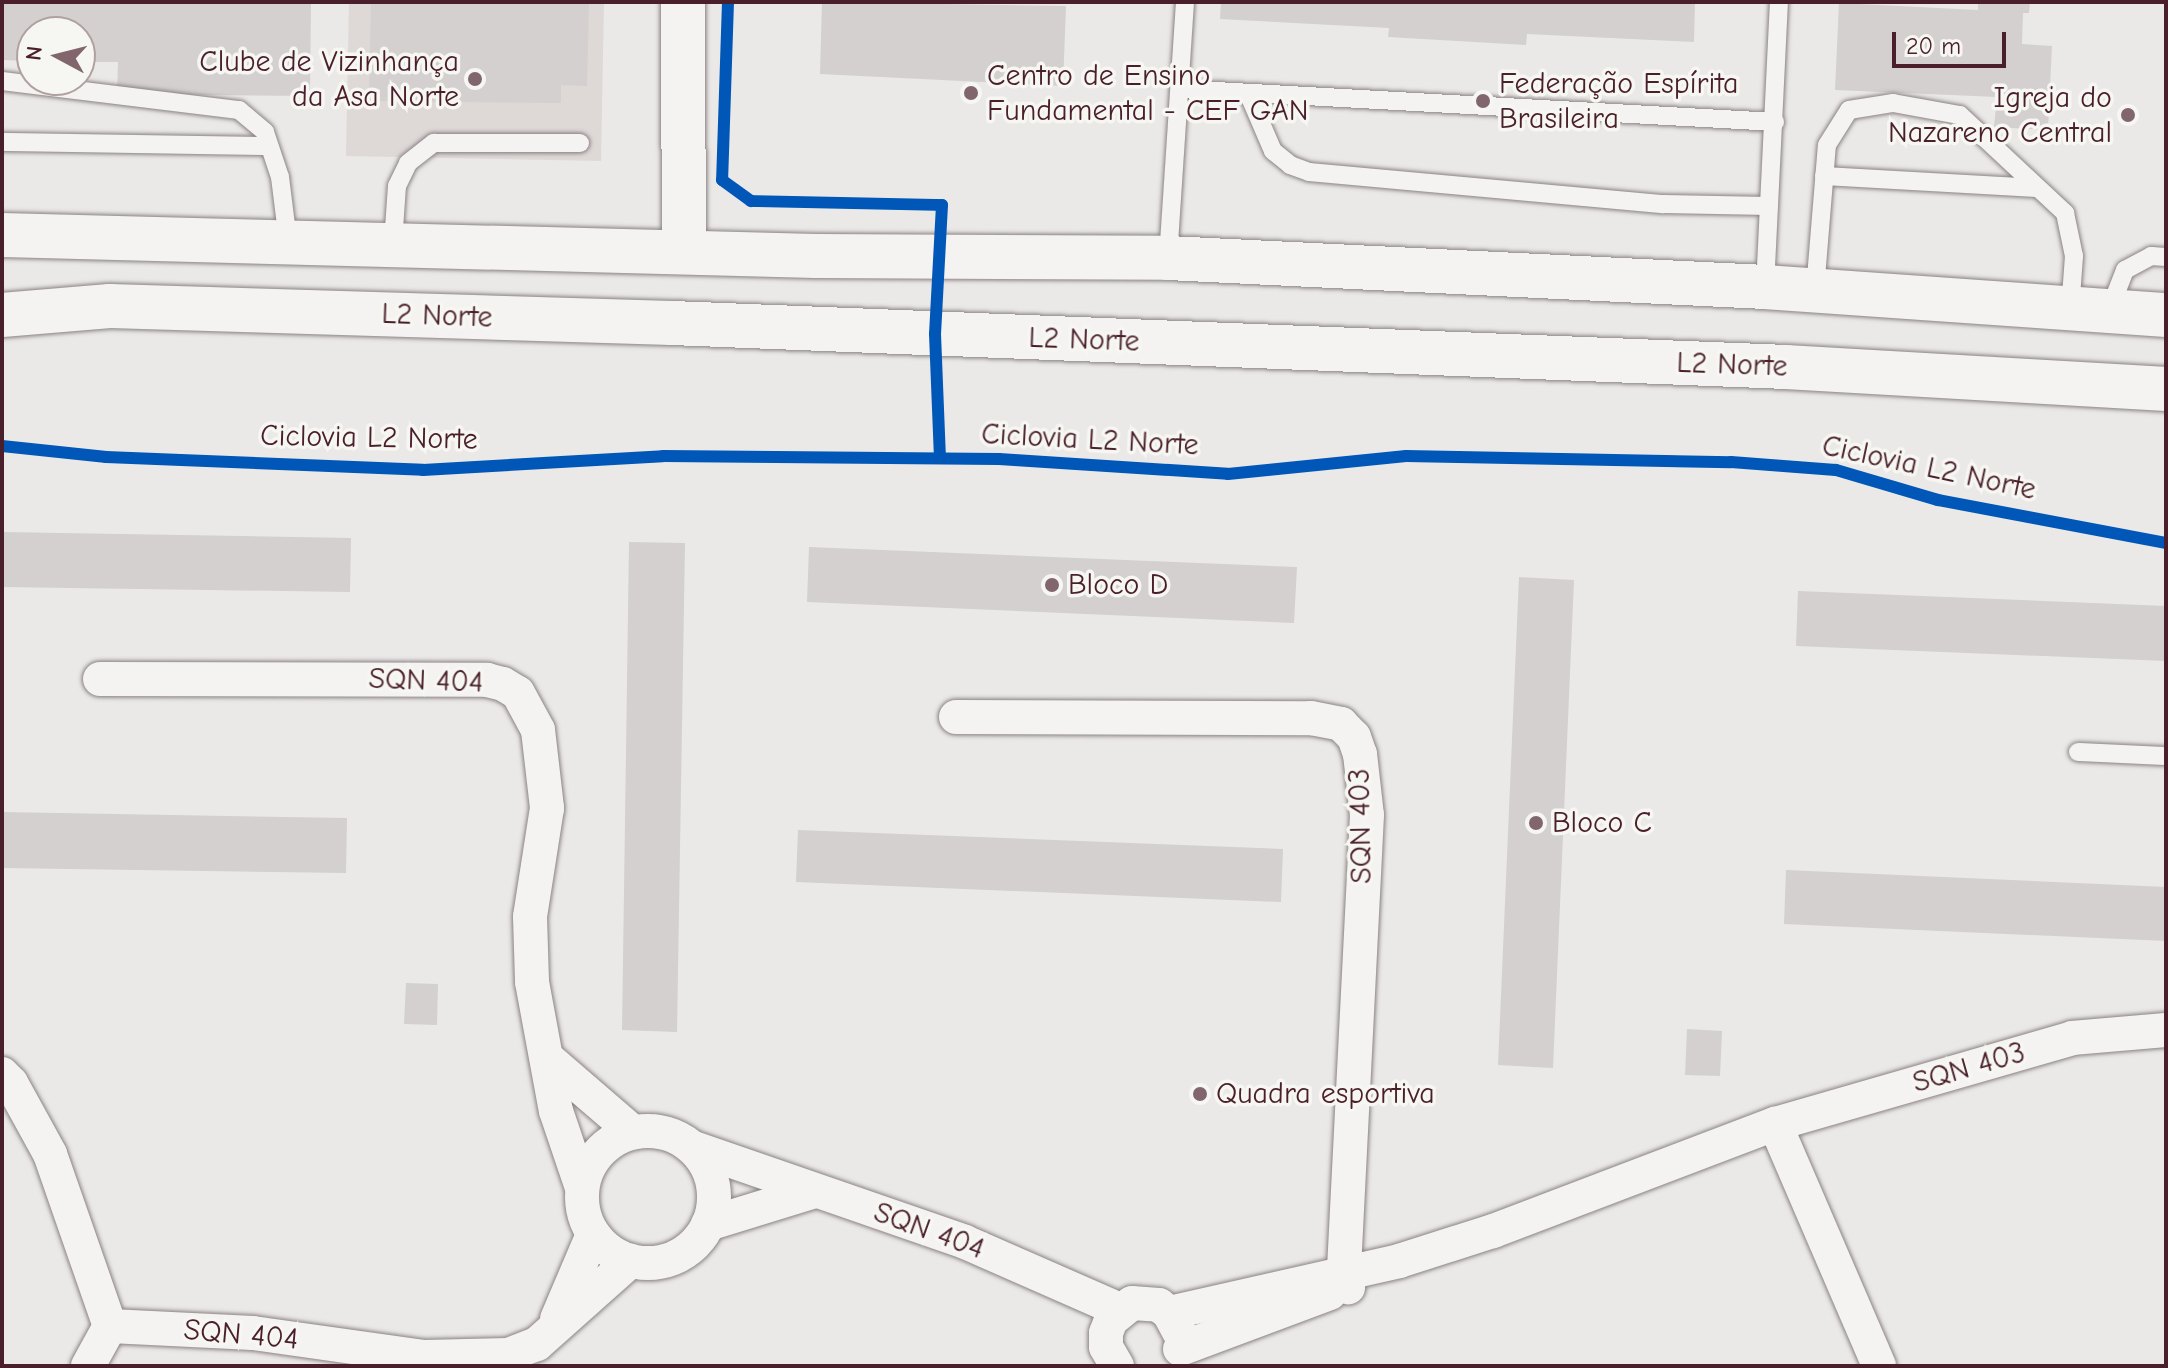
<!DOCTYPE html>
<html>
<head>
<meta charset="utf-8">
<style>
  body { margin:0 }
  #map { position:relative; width:2168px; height:1368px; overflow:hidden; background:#ebe9e7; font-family:"Comic Neue",sans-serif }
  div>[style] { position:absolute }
  .green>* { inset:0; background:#ded8d7 }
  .building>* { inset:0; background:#d3d0cf }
  .roads { filter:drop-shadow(0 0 2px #8b8283) drop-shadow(0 0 2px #8b8283) }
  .service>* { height:18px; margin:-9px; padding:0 9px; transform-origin:9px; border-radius:9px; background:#f4f3f1 }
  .minor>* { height:34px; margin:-17px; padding:0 17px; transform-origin:17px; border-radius:17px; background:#f4f3f1 }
  .minor>.ring { margin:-17px; padding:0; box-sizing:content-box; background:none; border:34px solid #f4f3f1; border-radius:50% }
  .tertiary>* { height:44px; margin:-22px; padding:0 22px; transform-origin:22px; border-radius:22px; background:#f4f3f1 }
  .primary>* { height:44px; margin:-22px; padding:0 22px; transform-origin:22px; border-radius:22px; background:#f4f3f1 }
  .cycleway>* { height:12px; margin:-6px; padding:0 6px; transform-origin:6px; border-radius:6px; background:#0057b8 }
  .dots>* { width:22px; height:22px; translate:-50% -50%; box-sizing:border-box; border:4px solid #f6f6f2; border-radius:50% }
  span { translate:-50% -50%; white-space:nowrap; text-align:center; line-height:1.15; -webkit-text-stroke:7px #f6f6f2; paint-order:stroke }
  .poi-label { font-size:30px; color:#4a1f2b }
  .right { translate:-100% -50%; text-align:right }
  .left { translate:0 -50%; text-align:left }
  .street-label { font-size:30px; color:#4a1f2b }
  .frame { position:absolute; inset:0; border:4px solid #4a1f2b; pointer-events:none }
  .north { position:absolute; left:16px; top:16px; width:80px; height:80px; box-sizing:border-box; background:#f6f6f2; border:2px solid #b1a0a2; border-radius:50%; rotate:277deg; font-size:22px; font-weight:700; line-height:32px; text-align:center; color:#4a1f2b }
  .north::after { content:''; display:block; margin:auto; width:28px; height:36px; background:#82666d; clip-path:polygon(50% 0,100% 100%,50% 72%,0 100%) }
  .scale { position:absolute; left:1892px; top:32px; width:114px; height:36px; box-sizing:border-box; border:4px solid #4a1f2b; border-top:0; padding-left:10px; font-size:24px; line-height:28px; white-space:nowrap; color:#4a1f2b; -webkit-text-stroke:6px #f6f6f2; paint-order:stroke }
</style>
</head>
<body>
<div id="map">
  <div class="green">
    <div style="clip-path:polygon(349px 2px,604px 2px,601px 161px,346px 156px)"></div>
  </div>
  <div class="building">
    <div style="clip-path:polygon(2px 2px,311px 2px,310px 96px,117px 94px,118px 62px,80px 62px,80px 32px,32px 32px,32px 61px,2px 60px)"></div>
    <div style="clip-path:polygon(371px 2px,589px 2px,587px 86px,561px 85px,561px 103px,369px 101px)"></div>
    <div style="clip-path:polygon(822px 2px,1066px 6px,1063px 86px,820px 74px)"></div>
    <div style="clip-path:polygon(1221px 2px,1695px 2px,1694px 42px,1527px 34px,1526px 45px,1388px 37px,1389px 28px,1220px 19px)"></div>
    <div style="clip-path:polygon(1978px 2px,2030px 2px,2029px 13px,2023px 13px,2022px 44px,2052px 46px,2048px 130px,1994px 127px,1997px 97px,1835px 90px,1839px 3px,1978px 10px)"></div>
    <div style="clip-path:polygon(2px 532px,351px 538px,350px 592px,2px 587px)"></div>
    <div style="clip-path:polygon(629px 542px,685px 543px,677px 1032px,622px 1030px)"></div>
    <div style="clip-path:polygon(809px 547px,1297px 567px,1294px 623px,807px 602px)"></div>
    <div style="clip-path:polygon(1519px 577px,1574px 580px,1553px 1068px,1498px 1065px)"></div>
    <div style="clip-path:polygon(1798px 591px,2166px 606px,2166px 661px,1796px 646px)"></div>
    <div style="clip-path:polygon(2px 812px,347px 818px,346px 873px,2px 868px)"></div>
    <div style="clip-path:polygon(798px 830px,1283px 849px,1281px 902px,796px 882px)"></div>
    <div style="clip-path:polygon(1786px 870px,2166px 887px,2166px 941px,1784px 924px)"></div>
    <div style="clip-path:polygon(406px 983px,438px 984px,437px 1025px,404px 1024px)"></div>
    <div style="clip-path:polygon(1687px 1029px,1722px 1031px,1720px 1076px,1685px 1075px)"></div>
  </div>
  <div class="roads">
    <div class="service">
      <div style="left:2px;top:81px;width:239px;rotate:7deg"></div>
      <div style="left:239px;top:110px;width:34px;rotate:40deg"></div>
      <div style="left:265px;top:132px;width:47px;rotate:71.6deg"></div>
      <div style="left:280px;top:177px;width:64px;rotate:82.9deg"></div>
      <div style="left:1180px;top:89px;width:596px;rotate:3.17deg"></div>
      <div style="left:1248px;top:93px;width:63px;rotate:66.7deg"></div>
      <div style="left:1273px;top:151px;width:22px;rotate:39deg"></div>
      <div style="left:1290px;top:165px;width:20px;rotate:20deg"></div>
      <div style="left:1309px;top:172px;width:356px;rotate:5.2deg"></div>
      <div style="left:1664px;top:204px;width:105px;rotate:1.1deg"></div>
      <div style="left:2px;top:142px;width:267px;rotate:0.9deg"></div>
      <div style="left:1824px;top:176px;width:213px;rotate:3.2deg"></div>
      <div style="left:393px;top:243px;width:57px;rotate:-86deg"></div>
      <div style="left:397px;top:186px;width:25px;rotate:-64deg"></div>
      <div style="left:408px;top:163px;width:33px;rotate:-38deg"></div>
      <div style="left:434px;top:143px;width:146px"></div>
      <div style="left:1168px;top:258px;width:257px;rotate:-86.2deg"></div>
      <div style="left:1765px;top:287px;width:285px;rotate:-87.2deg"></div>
      <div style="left:1815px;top:290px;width:145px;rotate:-85.3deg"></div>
      <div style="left:1827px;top:145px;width:41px;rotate:-57.8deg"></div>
      <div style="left:1849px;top:110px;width:45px;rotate:-9deg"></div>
      <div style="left:1893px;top:103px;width:68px;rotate:10.2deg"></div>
      <div style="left:1960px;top:115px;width:144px;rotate:43deg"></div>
      <div style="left:2065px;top:213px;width:44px;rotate:78.2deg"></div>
      <div style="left:2074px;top:256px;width:54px;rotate:94.2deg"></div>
      <div style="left:2109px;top:311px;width:44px;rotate:-68.7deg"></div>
      <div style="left:2125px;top:270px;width:30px;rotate:-28deg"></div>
      <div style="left:2151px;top:256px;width:15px;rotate:4deg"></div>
      <div style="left:2078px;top:752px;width:88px;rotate:2.6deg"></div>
    </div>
    <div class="minor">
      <div style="left:100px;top:679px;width:387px;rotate:0.1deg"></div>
      <div style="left:487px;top:680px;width:16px;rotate:14deg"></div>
      <div style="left:503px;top:684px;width:17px;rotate:31deg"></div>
      <div style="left:518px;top:693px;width:42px;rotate:61.6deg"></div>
      <div style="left:538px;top:730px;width:79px;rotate:83.4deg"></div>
      <div style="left:547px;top:808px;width:110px;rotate:98.9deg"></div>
      <div style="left:530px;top:917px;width:65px;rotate:88.2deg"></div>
      <div style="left:532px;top:982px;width:131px;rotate:79.5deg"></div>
      <div style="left:556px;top:1111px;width:81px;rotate:71.3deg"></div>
      <div style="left:956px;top:717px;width:355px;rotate:0.2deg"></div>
      <div style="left:1311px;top:718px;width:31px;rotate:11deg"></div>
      <div style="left:1341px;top:724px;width:18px;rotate:45deg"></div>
      <div style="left:1354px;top:737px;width:18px;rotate:71deg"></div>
      <div style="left:1360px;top:754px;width:61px;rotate:83.5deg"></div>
      <div style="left:1367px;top:815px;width:459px;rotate:92.9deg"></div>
      <div style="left:1344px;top:1273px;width:15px;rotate:74deg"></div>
      <div style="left:548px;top:1059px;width:112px;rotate:40.7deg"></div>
      <div style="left:2px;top:1074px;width:13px;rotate:45deg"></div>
      <div style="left:11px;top:1083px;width:81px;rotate:61.2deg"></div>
      <div style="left:50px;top:1154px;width:182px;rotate:70.8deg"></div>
      <div style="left:110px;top:1326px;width:46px;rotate:118.8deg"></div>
      <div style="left:1775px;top:1124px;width:263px;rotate:66.7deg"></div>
      <div class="ring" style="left:582px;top:1131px;width:98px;height:98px"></div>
      <div style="left:694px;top:1148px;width:287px;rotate:19.1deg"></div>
      <div style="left:965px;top:1242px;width:169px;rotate:23.7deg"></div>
      <div style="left:708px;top:1224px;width:112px;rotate:-17.1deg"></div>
      <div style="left:1169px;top:1313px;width:236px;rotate:-12.7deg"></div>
      <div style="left:1399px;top:1261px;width:99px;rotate:-17.7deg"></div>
      <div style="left:1493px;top:1231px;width:302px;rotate:-20.8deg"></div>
      <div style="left:1775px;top:1124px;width:309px;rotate:-16.1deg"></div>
      <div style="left:2072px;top:1038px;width:94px;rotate:-4.9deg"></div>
      <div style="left:557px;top:1319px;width:92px;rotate:-67deg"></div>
      <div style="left:110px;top:1326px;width:143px;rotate:2.8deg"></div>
      <div style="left:253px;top:1333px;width:173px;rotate:8deg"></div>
      <div style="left:424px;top:1357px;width:84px;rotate:-1.4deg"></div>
      <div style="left:508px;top:1355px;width:31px;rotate:-21deg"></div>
      <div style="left:537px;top:1344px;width:125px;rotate:-41.7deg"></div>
      <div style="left:1180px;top:1349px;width:160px;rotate:-20.5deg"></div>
      <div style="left:1117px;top:1366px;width:22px;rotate:-120deg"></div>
      <div style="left:1106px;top:1347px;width:14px;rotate:-90deg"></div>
      <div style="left:1106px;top:1333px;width:14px;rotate:-69deg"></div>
      <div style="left:1111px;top:1320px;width:27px;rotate:-39deg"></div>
      <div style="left:1132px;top:1303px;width:27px;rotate:4deg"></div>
      <div style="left:1159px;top:1305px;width:13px;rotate:39deg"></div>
      <div style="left:1169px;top:1313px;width:21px;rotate:62deg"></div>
    </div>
    <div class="tertiary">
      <div style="left:683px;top:2px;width:249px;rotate:89.8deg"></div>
    </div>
    <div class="primary">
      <div style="left:2px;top:235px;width:814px;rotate:1.48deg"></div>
      <div style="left:816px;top:256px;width:352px;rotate:0.3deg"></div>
      <div style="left:1168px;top:258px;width:598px;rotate:2.78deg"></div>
      <div style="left:1765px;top:287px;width:402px;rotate:4deg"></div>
      <div style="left:2px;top:315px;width:108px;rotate:-4.8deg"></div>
      <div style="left:110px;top:306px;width:562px;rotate:1.73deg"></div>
      <div style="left:672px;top:323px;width:1115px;rotate:2.26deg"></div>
      <div style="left:1786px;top:367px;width:381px;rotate:3.3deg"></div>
    </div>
  </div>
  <div class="cycleway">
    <div style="left:728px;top:2px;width:178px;rotate:91.9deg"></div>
    <div style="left:722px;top:180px;width:36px;rotate:36deg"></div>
    <div style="left:751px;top:201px;width:191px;rotate:1.2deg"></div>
    <div style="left:942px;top:205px;width:129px;rotate:93.1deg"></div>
    <div style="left:935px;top:334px;width:124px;rotate:87.7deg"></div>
    <div style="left:2px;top:446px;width:105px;rotate:6deg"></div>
    <div style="left:106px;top:457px;width:317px;rotate:2.3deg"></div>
    <div style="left:423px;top:470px;width:240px;rotate:-3.3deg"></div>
    <div style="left:663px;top:456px;width:336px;rotate:0.5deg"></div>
    <div style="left:999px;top:459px;width:229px;rotate:3.7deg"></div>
    <div style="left:1228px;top:474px;width:179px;rotate:-5.8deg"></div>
    <div style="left:1406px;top:456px;width:325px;rotate:1.1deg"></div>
    <div style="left:1731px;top:462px;width:105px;rotate:4.4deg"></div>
    <div style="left:1836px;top:470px;width:106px;rotate:16.4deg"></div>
    <div style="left:1938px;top:500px;width:232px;rotate:10.7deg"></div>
  </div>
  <div class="dots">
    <div style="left:475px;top:79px;background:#82666d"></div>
    <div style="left:971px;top:93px;background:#82666d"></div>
    <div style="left:1483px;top:101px;background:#82666d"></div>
    <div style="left:2128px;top:115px;background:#82666d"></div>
    <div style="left:1052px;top:585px;background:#82666d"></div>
    <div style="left:1536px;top:823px;background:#82666d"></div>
    <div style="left:1200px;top:1094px;background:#82666d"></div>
  </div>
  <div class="poi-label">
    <span class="right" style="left:459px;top:79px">Clube de Vizinhança<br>da Asa Norte</span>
    <span class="left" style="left:987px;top:93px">Centro de Ensino<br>Fundamental - CEF GAN</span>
    <span class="left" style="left:1499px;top:101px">Federação Espírita<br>Brasileira</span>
    <span class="right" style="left:2112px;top:115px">Igreja do<br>Nazareno Central</span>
    <span class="left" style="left:1068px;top:585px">Bloco D</span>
    <span class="left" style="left:1552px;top:823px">Bloco C</span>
    <span class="left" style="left:1216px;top:1094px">Quadra esportiva</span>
  </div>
  <div class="street-label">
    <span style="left:437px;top:316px;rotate:2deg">L2 Norte</span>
    <span style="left:1084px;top:340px;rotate:2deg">L2 Norte</span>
    <span style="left:1732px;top:365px;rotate:2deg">L2 Norte</span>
    <span style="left:369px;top:438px;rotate:1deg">Ciclovia L2 Norte</span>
    <span style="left:1090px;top:440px;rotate:3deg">Ciclovia L2 Norte</span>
    <span style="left:1929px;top:468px;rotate:12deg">Ciclovia L2 Norte</span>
    <span style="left:426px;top:681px;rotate:2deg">SQN 404</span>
    <span style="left:1361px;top:826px;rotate:-91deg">SQN 403</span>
    <span style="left:1969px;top:1068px;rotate:-16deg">SQN 403</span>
    <span style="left:929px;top:1231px;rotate:20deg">SQN 404</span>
    <span style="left:241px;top:1335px;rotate:5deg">SQN 404</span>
  </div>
  <div class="frame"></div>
  <div class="north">N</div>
  <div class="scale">20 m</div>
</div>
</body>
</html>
